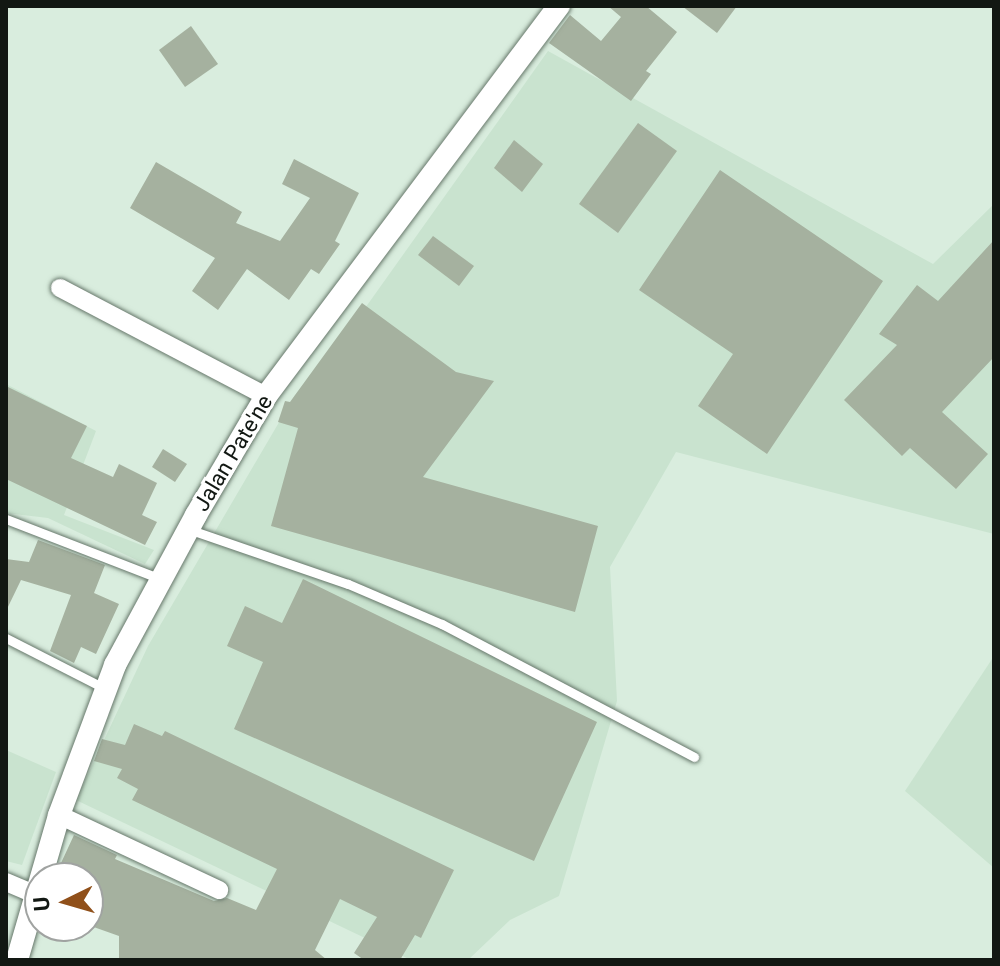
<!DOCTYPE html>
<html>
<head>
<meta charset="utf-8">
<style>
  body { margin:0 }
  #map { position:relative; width:1000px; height:966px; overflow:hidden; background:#d9edde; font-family:Roboto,sans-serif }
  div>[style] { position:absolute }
  .built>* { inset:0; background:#c9e3cf }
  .building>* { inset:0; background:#a5b19f }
  .roads { filter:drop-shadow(0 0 2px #66776a) drop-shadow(0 0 2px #66776a) }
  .service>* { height:9px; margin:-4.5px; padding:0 4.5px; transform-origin:4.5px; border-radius:4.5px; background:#fff }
  .minor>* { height:18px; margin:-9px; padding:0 9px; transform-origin:9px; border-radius:9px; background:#fff }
  .tertiary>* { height:22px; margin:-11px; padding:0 11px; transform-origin:11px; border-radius:11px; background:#fff }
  span { translate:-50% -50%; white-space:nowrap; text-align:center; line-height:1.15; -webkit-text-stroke:6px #fff; paint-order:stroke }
  .street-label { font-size:22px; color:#121813 }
  .frame { position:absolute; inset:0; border:8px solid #121813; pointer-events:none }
  .north { position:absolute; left:24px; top:862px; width:80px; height:80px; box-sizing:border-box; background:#fff; border:2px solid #a0a3a1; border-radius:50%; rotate:265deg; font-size:22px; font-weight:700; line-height:32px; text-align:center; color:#121813 }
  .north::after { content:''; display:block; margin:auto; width:28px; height:36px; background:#90501a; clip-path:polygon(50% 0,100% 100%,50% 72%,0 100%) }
</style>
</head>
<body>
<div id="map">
  <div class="built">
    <div style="clip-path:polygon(548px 51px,933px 264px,994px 204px,994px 534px,676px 452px,610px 567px,617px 701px,559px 896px,510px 920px,468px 960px,411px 960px,76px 800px,148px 646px,295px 395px,368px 304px)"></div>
    <div style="clip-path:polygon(6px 384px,96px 431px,64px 515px,154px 550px,145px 564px,48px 518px,6px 513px)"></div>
    <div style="clip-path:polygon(994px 656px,994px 868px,905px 791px)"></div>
    <div style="clip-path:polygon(6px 750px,56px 772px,22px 865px,6px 861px)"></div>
  </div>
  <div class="building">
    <div style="clip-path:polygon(608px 6px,646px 6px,677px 32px,646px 71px,651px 74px,631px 101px,549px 43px,570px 15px,601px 41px,621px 17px)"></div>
    <div style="clip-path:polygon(682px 6px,737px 6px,717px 33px)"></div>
    <div style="clip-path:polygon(191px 26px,218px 64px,185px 87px,159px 50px)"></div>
    <div style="clip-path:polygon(638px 123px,677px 151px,618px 233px,579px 204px)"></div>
    <div style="clip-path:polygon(514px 140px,543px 164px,522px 192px,494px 168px)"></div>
    <div style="clip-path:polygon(294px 159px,359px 193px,335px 241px,340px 244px,319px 274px,311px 269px,289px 300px,247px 269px,218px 310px,192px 291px,215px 258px,130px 208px,156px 162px,242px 212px,236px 223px,280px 241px,310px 198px,282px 184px)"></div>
    <div style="clip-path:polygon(720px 170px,883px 281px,767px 454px,698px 406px,733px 354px,639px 290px)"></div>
    <div style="clip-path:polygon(433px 236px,474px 266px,459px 286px,418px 255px)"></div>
    <div style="clip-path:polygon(994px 240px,994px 357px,942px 412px,988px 454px,956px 489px,910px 448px,902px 456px,844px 400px,897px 345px,879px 334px,917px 285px,938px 301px)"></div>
    <div style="clip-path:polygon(362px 303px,456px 372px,494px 381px,423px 477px,598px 526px,575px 612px,271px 526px,298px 428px,278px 422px,285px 401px,290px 402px)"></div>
    <div style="clip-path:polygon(6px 386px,87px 426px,71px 458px,113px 477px,119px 464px,157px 483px,142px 515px,157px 522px,145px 545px,6px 479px)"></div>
    <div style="clip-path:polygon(163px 449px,187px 464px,175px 482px,152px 467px)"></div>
    <div style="clip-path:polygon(38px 540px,105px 565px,94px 593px,119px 604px,96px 654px,81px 647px,74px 663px,50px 651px,71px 595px,21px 580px,6px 611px,6px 559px,29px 562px)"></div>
    <div style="clip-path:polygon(303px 579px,597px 722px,534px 861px,234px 729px,263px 662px,227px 646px,245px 606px,282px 623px)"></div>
    <div style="clip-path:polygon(134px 724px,162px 736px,165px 731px,454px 870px,421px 938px,415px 935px,400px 960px,364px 960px,354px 953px,377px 917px,340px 899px,315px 950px,327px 960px,119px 960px,119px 936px,88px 925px,88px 876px,61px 863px,74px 835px,117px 855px,115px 859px,214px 901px,227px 898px,256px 910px,277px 869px,132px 800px,138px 789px,117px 778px,122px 769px,94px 761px,102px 739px,125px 745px)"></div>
  </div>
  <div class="roads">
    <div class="service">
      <div style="left:6px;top:519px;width:166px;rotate:21.2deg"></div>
      <div style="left:188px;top:529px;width:169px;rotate:19deg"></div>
      <div style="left:348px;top:584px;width:102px;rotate:23.1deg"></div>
      <div style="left:442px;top:624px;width:285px;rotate:27.8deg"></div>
      <div style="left:6px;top:638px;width:112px;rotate:27deg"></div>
    </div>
    <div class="minor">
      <div style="left:60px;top:288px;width:233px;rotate:27.7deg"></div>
      <div style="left:59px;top:815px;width:177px;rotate:25.1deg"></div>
      <div style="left:6px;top:882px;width:30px;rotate:23deg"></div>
    </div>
    <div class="tertiary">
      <div style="left:17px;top:960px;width:151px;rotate:-73.8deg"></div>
      <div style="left:59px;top:815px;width:160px;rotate:-69.5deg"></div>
      <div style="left:115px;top:665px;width:170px;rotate:-61.6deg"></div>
      <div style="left:196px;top:515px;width:138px;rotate:-59.5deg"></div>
      <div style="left:266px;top:396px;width:488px;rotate:-53.1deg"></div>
    </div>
  </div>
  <div class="street-label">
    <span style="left:233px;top:453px;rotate:-59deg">Jalan Pate'ne</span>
  </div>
  <div class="frame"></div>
  <div class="north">U</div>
</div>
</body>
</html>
